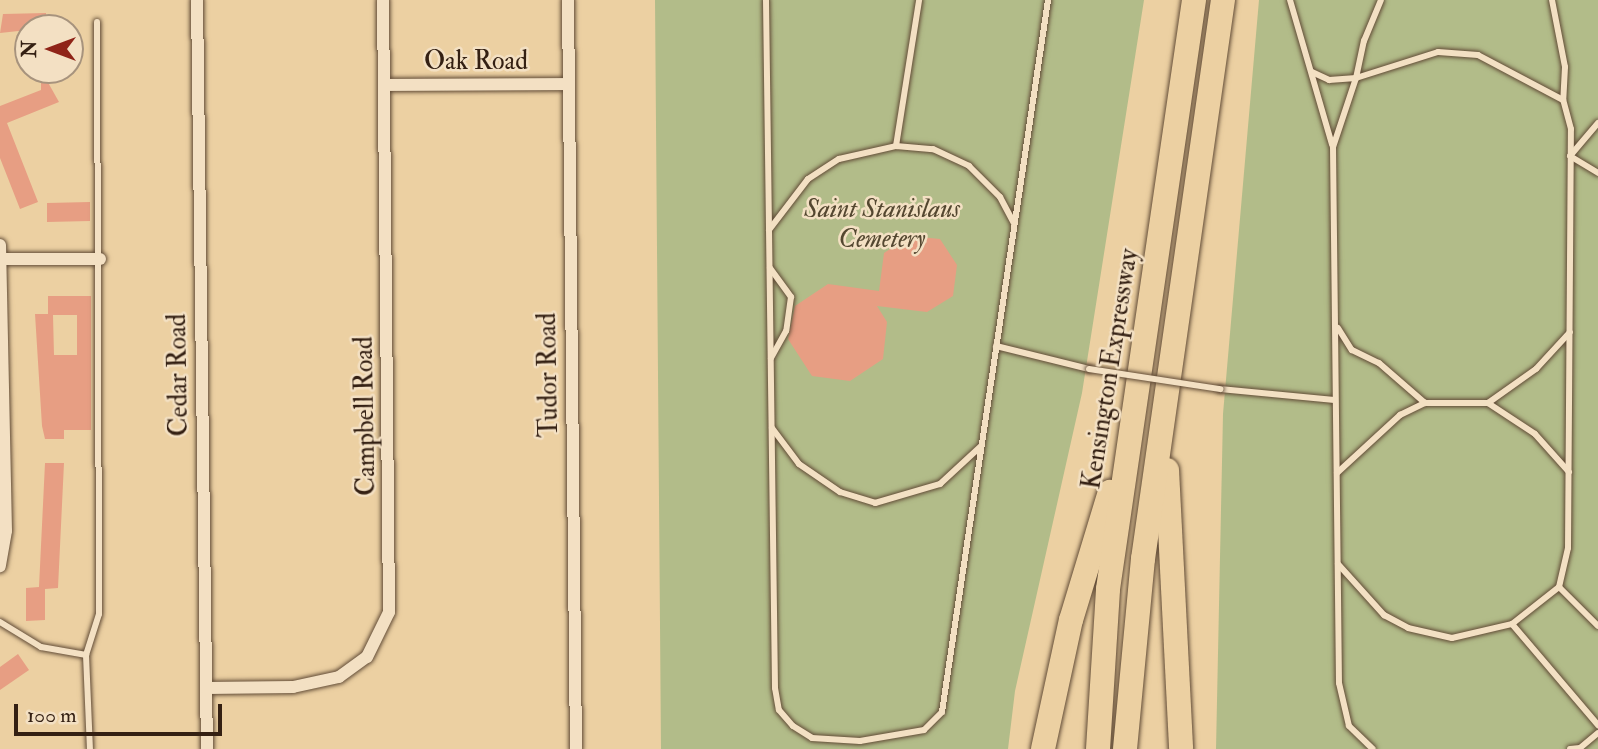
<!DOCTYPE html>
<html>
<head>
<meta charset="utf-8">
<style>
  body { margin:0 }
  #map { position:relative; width:1598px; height:749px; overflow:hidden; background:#ecd0a2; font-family:"IM FELL Double Pica",serif }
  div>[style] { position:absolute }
  .green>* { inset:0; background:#b2bc89 }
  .building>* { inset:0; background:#e79e83 }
  .roads { filter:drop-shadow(0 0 2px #624c37) drop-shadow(0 0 2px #624c37) }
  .lane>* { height:6px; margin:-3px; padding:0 3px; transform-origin:3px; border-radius:3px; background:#f3e0c3 }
  .street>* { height:12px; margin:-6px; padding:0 6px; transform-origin:6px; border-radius:6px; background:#f3e0c3 }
  .highway>* { height:24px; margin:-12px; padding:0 12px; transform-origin:12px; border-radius:12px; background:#ecd0a2 }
  .bridges { filter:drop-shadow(0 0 2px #624c37) drop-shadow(0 0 2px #624c37) }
  .lane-bridge>* { height:6px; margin:-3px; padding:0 3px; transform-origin:3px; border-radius:3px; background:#f3e0c3 }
  span { translate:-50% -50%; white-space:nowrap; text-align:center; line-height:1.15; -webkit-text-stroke:5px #f3e0c3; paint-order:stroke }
  .street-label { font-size:26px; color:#342013 }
  .park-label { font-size:26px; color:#544730; font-style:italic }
  .north { position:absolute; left:14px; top:14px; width:70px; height:70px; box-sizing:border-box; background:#f3e0c3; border:2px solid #a7937d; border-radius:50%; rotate:270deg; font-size:19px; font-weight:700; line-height:28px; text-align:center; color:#342013 }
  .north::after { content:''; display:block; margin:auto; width:24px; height:32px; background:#8f2418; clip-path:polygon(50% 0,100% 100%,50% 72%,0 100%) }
  .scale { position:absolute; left:14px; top:704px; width:208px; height:32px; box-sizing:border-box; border:4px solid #342013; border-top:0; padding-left:9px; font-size:21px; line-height:24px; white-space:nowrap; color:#342013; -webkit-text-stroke:5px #f3e0c3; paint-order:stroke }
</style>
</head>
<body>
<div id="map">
  <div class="green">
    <div style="clip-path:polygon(655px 0,1144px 0,1082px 393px,1015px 691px,1008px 749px,661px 749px)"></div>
    <div style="clip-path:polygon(1259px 0,1598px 0,1598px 749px,1216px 749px,1223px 414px)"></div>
  </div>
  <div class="building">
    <div style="clip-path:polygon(46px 13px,46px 28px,0 33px,3px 14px)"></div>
    <div style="clip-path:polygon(41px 70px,59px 102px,7px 123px,38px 202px,20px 209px,0 158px,0 106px,41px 90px)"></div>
    <div style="clip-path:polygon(90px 202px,90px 221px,47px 222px,47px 203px)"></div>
    <div style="clip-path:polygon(910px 236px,940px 239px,957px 265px,953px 296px,927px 312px,877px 306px,887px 322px,883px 359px,850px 381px,812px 376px,788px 339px,795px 306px,828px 284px,879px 291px,884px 253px)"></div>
    <div style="clip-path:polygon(evenodd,48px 296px,91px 296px,91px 430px,64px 430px,64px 439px,45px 439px,42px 426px,35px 314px,48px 314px,48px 296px,53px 315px,77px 315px,77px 355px,54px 355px,53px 315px)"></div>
    <div style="clip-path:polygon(45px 463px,64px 463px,58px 588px,45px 589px,45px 620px,26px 621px,26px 588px,39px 587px)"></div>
    <div style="clip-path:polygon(18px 654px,29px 670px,0 690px,0 667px)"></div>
  </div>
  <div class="roads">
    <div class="lane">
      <div style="left:766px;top:0;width:688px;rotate:89.25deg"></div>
      <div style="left:775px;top:688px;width:22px;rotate:80deg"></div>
      <div style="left:779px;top:710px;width:21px;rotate:49deg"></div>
      <div style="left:793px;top:726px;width:22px;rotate:32deg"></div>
      <div style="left:812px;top:738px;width:48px;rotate:3.6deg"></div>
      <div style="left:860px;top:741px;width:65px;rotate:-9.8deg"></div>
      <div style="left:924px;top:730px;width:25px;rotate:-45deg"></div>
      <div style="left:942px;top:712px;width:720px;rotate:-81.53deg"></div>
      <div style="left:1290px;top:0;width:151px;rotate:73.8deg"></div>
      <div style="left:1552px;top:0;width:68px;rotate:79deg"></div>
      <div style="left:1565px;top:67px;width:33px;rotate:93deg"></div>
      <div style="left:1312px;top:72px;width:19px;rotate:25deg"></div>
      <div style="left:1329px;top:80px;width:27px;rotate:-4deg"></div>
      <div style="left:1356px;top:78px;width:38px;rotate:-78deg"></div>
      <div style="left:1364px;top:41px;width:44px;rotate:-67.5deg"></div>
      <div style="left:1598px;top:123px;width:43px;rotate:130.3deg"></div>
      <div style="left:1570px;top:156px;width:33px;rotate:31deg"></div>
      <div style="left:896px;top:146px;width:148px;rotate:-81deg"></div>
      <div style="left:769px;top:230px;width:64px;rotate:-52.6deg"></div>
      <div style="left:808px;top:179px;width:37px;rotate:-33deg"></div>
      <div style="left:839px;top:159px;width:58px;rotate:-12.8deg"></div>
      <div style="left:896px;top:146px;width:37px;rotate:5deg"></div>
      <div style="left:933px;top:149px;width:40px;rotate:25deg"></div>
      <div style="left:969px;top:166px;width:44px;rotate:45deg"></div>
      <div style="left:1000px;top:197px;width:30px;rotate:62deg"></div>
      <div style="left:770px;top:268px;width:36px;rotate:54deg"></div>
      <div style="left:791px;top:297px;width:34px;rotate:98deg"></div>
      <div style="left:786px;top:331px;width:31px;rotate:119deg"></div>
      <div style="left:1338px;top:328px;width:26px;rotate:58deg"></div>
      <div style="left:1352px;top:350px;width:30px;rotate:26deg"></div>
      <div style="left:1379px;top:363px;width:61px;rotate:41deg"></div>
      <div style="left:996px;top:346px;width:96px;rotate:13.9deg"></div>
      <div style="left:1220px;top:389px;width:115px;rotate:5.5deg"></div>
      <div style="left:1488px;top:403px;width:59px;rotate:-35.3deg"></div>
      <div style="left:1536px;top:369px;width:50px;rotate:-47.4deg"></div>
      <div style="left:772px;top:428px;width:45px;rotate:53.1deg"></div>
      <div style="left:799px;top:464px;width:50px;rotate:34.3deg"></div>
      <div style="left:840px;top:492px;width:37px;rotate:17deg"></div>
      <div style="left:875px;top:503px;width:68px;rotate:-16.3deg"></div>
      <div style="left:940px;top:484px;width:56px;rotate:-42.8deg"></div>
      <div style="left:1337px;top:473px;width:86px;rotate:-42.6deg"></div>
      <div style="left:1400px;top:415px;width:28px;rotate:-26deg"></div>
      <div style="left:1425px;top:403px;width:63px"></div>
      <div style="left:1488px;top:403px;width:56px;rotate:33.4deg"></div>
      <div style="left:1535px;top:434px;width:51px;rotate:48.2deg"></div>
      <div style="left:1338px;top:564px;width:69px;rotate:48deg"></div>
      <div style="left:1384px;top:615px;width:27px;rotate:28deg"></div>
      <div style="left:1408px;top:628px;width:45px;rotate:12.8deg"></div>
      <div style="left:1452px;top:638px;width:62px;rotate:-13.1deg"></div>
      <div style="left:1512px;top:624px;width:60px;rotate:-38.2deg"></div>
      <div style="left:1559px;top:587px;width:40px;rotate:-77deg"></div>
      <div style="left:1568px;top:548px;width:419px;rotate:-89.6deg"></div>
      <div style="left:1571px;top:129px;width:30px;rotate:-105deg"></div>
      <div style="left:1563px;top:100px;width:96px;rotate:-152.1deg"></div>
      <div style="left:1478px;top:55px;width:40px;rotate:-175.7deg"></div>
      <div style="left:1438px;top:52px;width:86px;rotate:162.4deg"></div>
      <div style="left:1356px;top:78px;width:73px;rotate:108.4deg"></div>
      <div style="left:1333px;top:147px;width:536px;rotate:89.36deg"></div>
      <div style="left:1339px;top:683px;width:44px;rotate:76.9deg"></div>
      <div style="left:1349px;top:726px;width:33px;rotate:44deg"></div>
      <div style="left:1559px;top:587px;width:55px;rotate:45deg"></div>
      <div style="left:0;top:622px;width:48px;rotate:31.4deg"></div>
      <div style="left:41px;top:647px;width:46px;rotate:10.1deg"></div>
      <div style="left:86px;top:655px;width:94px;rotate:87.6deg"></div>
      <div style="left:1512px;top:624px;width:133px;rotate:49.6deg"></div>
      <div style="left:86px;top:655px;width:43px;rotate:-72.4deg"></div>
      <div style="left:99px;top:614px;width:592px;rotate:-90.19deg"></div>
      <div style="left:1570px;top:749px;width:10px;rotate:-6deg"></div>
      <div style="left:1580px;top:748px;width:23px;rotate:-40deg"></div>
    </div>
    <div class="street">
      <div style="left:197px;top:0;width:749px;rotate:89.24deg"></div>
      <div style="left:568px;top:0;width:749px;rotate:89.39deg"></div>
      <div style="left:384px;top:85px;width:185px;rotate:-0.3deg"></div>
      <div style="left:0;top:245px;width:286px;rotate:88.8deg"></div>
      <div style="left:6px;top:531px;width:36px;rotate:100deg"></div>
      <div style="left:3px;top:259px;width:97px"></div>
      <div style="left:206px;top:688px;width:87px;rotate:-0.7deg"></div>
      <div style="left:293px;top:687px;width:47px;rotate:-12.3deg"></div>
      <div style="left:339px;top:677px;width:34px;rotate:-36deg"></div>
      <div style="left:367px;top:657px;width:50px;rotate:-63.9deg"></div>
      <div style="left:389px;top:612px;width:612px;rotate:-90.56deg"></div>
    </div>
    <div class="highway">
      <div style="left:1167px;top:470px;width:279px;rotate:87.1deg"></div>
      <div style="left:1043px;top:749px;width:132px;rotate:-77.8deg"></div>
      <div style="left:1071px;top:620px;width:134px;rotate:-73.1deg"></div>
      <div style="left:1098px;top:749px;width:160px;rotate:-86.4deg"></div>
      <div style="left:1108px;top:589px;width:595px;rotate:-81.69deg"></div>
      <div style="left:1125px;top:749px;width:191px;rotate:-84.6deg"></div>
      <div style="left:1143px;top:559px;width:565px;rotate:-81.86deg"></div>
    </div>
  </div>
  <div class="bridges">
    <div class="lane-bridge">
      <div style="left:1089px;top:369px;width:133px;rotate:8.7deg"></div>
    </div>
  </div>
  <div class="street-label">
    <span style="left:476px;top:62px">Oak Road</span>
    <span style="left:1111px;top:369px;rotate:-81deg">Kensington Expressway</span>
    <span style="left:179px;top:375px;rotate:-91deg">Cedar Road</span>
    <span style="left:549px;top:375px;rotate:-91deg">Tudor Road</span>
    <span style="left:366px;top:416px;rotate:-91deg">Campbell Road</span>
  </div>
  <div class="park-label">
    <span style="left:882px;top:225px">Saint Stanislaus<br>Cemetery</span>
  </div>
  <div class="north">N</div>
  <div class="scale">100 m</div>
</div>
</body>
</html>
